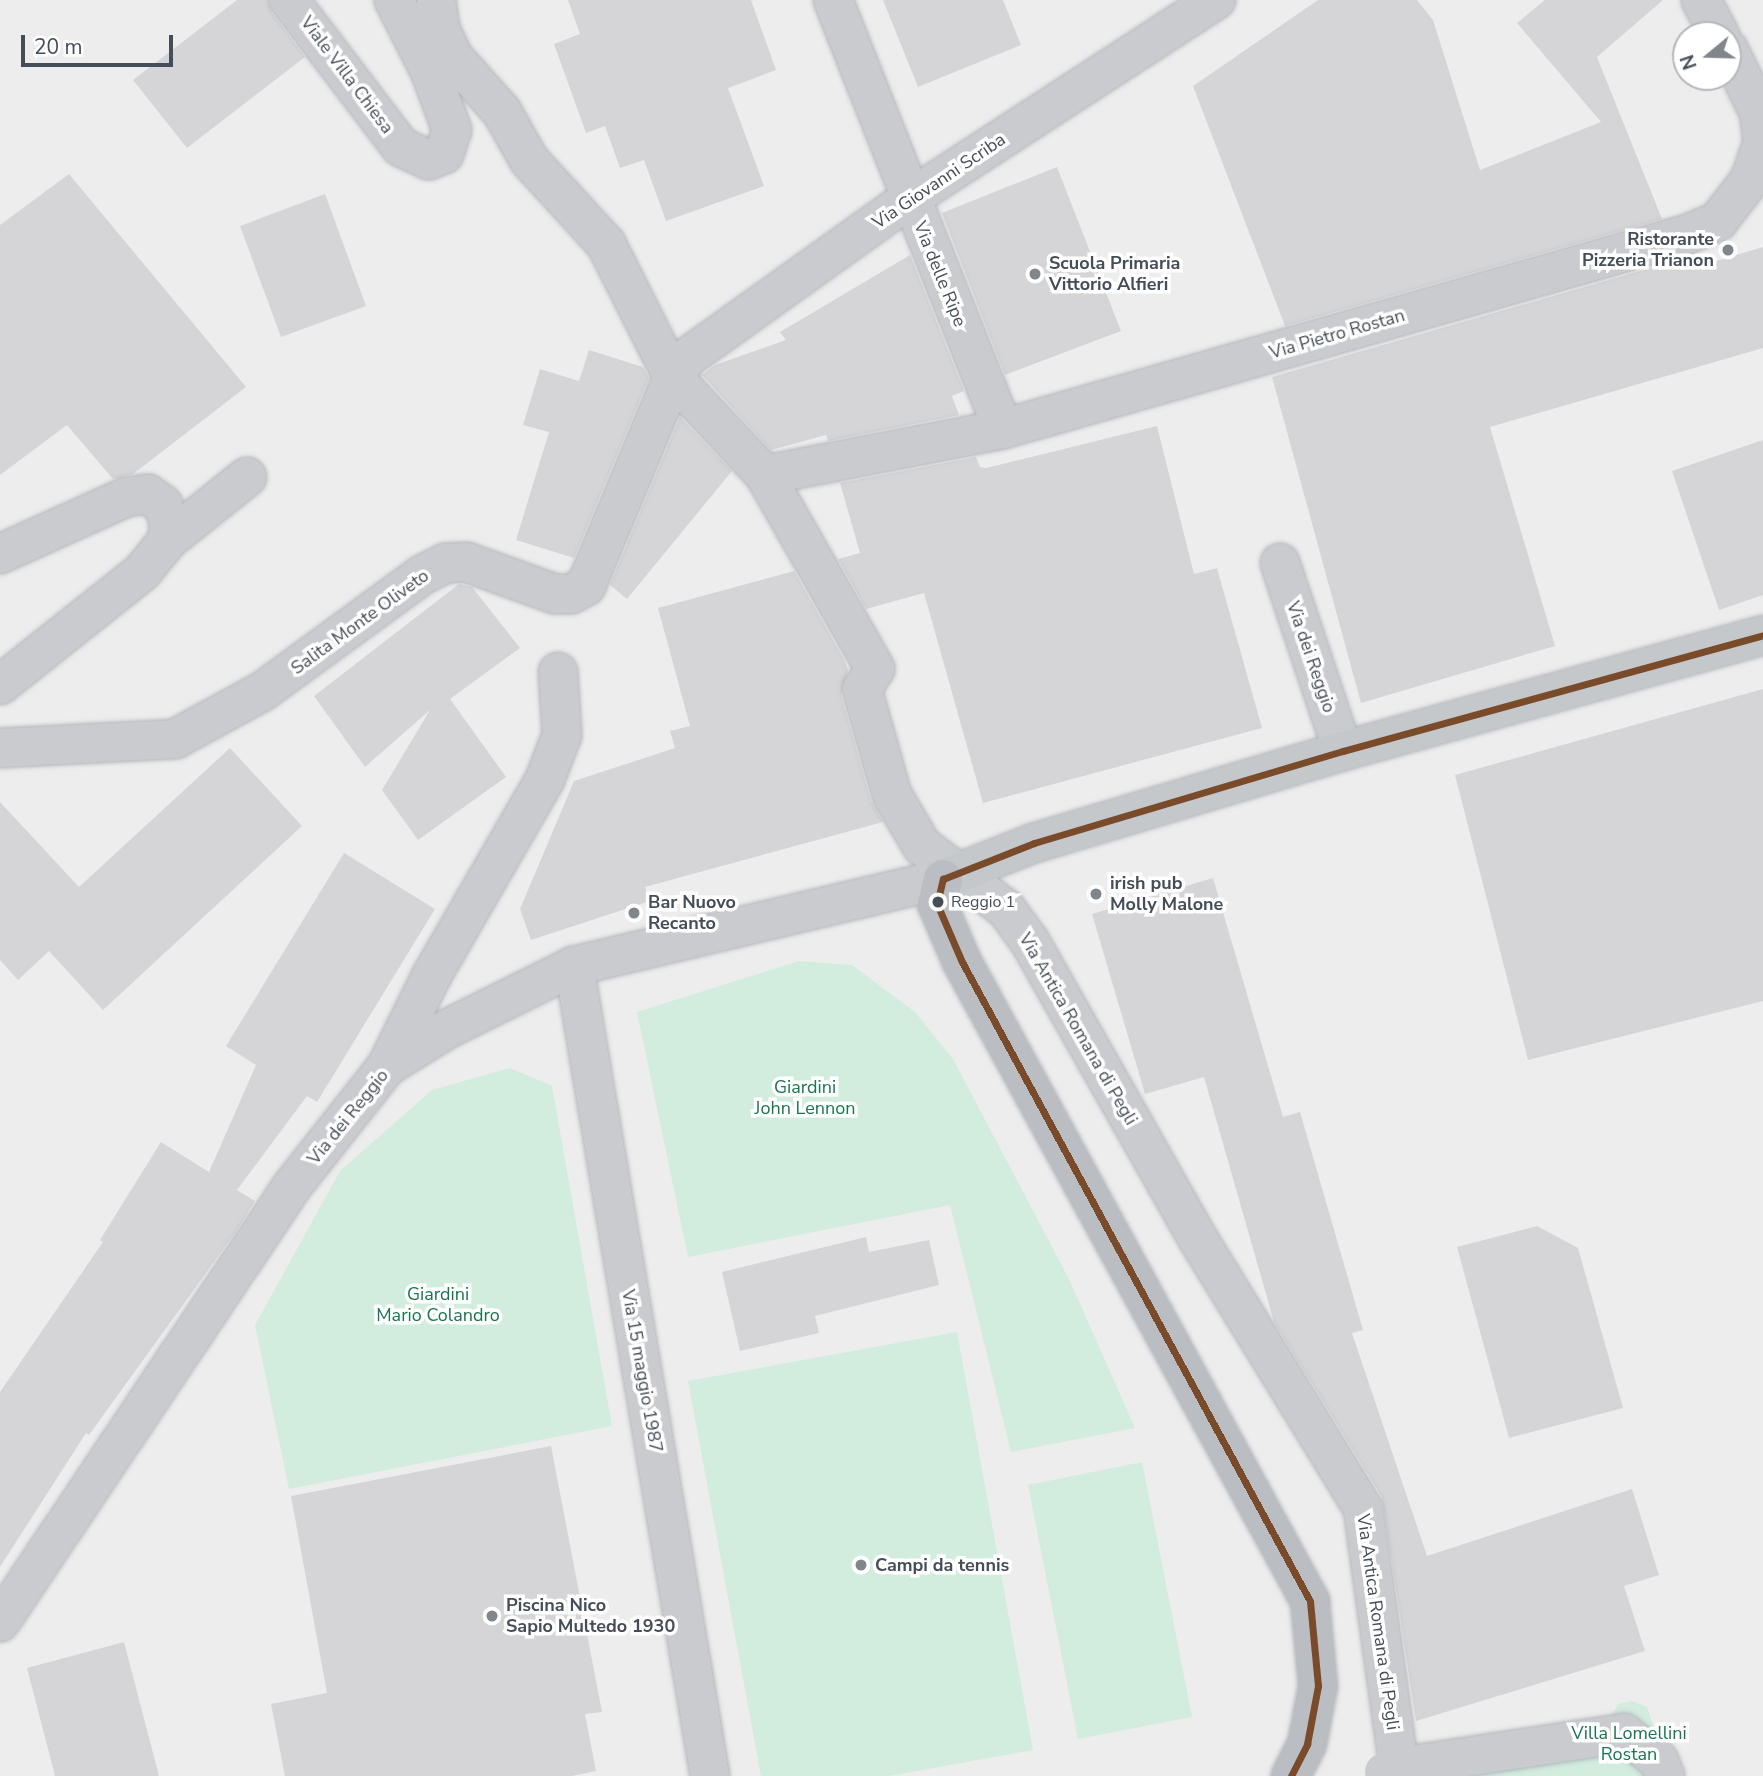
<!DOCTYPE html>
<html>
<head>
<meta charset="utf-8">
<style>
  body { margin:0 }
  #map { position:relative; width:1763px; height:1776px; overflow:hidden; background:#eeeded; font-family:"Nunito Sans",sans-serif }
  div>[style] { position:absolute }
  .green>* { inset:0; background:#d2ecde }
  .building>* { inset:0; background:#d5d5d7 }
  .roads { filter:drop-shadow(0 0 2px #b3b6bc) drop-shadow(0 0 2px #b3b6bc) }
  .minor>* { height:38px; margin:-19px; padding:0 19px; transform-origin:19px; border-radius:19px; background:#c9cbce }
  .major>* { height:38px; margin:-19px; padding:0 19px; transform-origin:19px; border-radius:19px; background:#c4c8cb }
  .highway>* { height:38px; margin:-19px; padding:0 19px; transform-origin:19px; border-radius:19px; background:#babec3 }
  .minor-bridge>* { height:38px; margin:-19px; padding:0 19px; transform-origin:19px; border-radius:19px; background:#c9cbce }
  .bus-1>* { height:7px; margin:-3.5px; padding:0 3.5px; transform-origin:3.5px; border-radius:3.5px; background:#7a4b2a }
  .dots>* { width:19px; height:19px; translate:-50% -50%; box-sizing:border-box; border:4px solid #fff; border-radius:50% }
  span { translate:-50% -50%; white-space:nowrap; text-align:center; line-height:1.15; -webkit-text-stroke:7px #fff; paint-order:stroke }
  .bus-label { font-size:16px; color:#454e58 }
  .left { translate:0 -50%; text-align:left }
  .street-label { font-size:18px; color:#454e58 }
  .poi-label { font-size:18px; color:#454e58; font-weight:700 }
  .right { translate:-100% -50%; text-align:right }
  .park-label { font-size:18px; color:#1a754f }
  .north { position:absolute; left:1672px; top:21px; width:70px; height:70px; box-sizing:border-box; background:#fff; border:2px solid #b5b8bc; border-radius:50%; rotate:251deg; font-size:19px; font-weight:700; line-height:28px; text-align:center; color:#454e58 }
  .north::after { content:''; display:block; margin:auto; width:24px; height:32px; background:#80868c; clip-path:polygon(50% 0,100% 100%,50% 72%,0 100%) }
  .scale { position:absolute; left:21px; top:35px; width:152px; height:32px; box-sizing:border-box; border:4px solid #454e58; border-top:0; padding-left:9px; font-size:21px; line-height:24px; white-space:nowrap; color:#454e58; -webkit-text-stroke:5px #fff; paint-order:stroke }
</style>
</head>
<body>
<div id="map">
  <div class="green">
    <div style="clip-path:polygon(799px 961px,852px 965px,915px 1012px,953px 1059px,1069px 1279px,1135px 1428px,1011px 1452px,950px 1205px,688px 1257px,637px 1012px)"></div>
    <div style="clip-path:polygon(510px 1068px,552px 1086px,612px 1426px,289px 1489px,255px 1325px,340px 1171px,432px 1090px)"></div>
    <div style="clip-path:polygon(957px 1332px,1033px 1750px,889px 1776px,761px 1776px,688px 1381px)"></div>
    <div style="clip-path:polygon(1142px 1462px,1192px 1717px,1078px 1739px,1028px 1485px)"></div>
    <div style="clip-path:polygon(1632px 1701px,1647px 1707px,1670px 1776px,1371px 1776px,1608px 1722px,1618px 1704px)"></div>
  </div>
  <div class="building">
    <div style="clip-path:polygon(237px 0,268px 0,272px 13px,305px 57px,187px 148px,133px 80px)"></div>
    <div style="clip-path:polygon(568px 0,751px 0,776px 70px,728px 88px,764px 186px,666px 221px,644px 160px,620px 168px,605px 126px,586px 133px,554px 44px,580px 34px)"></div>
    <div style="clip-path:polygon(883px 0,1003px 0,1021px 45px,918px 87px)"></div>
    <div style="clip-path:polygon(1318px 0,1417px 0,1433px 20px,1480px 170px,1601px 122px,1517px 23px,1545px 0,1663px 0,1597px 57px,1662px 219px,1285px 326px,1193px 86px)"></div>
    <div style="clip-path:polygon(1057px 167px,1121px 331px,1005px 375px,942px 213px)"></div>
    <div style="clip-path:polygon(69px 174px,246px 387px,133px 474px,113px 479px,67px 425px,0 475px,0 225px)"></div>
    <div style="clip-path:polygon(325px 194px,366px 306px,281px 337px,240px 226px)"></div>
    <div style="clip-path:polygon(1763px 247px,1763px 348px,1490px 427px,1555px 646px,1361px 703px,1272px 377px,1678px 260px,1680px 264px,1701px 258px,1703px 265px)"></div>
    <div style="clip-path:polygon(910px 255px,964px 391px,952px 396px,959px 415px,828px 441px,826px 435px,771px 450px,702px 375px,715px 365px,786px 340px,780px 332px)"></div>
    <div style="clip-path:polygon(589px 350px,643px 367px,649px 378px,574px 558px,516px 540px,549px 432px,523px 425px,540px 369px,579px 381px)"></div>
    <div style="clip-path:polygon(680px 417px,732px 471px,627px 599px,610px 585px)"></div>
    <div style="clip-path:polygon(1157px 426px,1194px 574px,1217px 568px,1262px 728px,983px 803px,924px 593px,866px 609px,838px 559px,860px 553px,840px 483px,976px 457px,980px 467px,986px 468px)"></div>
    <div style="clip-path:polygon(1763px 440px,1763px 595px,1719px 610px,1672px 471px)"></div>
    <div style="clip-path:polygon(794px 571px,845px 661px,848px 671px,841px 695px,871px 801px,883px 822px,645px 887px,650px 901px,531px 940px,520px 909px,574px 781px,675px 748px,670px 731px,690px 726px,658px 608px)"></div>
    <div style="clip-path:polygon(459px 584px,472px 587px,520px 648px,450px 699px,506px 777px,418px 840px,382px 790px,430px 710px,365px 767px,314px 696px)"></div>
    <div style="clip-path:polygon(1763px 689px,1763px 1001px,1528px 1060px,1455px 775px)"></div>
    <div style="clip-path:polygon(230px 748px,302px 826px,103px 1010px,49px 951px,18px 980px,0 960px,0 802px,79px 887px)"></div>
    <div style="clip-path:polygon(344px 853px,435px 909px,317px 1102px,307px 1096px,237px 1190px,255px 1201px,237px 1230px,89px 1435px,86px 1433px,0 1567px,0 1392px,103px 1242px,100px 1240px,161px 1142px,209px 1172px,256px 1065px,226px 1046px)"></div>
    <div style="clip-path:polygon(1213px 878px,1283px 1117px,1300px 1112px,1363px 1330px,1352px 1333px,1427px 1556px,1632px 1489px,1659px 1575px,1624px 1586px,1645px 1651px,1416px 1721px,1382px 1497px,1274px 1322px,1204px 1077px,1145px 1094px,1092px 914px)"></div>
    <div style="clip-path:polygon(1537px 1226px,1578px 1248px,1623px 1408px,1509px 1438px,1457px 1247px)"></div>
    <div style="clip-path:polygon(866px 1237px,869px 1252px,929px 1240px,939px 1285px,815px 1316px,819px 1333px,740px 1351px,722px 1272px)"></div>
    <div style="clip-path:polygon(551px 1446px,602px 1712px,585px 1714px,596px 1771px,572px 1776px,285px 1776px,271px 1704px,327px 1693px,291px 1496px)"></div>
    <div style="clip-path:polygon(124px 1642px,159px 1776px,55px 1776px,27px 1668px)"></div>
  </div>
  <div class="roads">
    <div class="minor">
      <div style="left:289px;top:0;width:185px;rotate:52.7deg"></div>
      <div style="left:401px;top:147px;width:31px;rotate:25deg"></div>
      <div style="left:429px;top:160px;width:16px;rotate:-22deg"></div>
      <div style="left:444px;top:154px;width:25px;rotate:-72deg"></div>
      <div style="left:452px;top:130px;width:63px;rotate:-110.4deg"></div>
      <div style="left:430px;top:71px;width:80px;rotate:-116.9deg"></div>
      <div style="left:436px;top:0;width:29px;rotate:82deg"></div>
      <div style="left:440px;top:29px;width:31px;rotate:65deg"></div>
      <div style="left:453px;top:57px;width:74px;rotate:48.3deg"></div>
      <div style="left:502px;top:112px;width:55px;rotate:60.6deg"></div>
      <div style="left:529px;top:160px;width:114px;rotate:47.5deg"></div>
      <div style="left:606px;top:244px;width:149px;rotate:63.3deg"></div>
      <div style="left:673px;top:377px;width:134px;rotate:46.8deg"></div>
      <div style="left:765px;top:475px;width:223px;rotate:60.4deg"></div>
      <div style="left:875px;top:669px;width:24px;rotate:123deg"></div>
      <div style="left:862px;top:689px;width:110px;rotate:74.2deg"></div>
      <div style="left:892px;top:795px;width:59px;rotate:59.5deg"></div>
      <div style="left:922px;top:846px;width:105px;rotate:36.9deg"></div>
      <div style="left:1006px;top:909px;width:41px;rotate:54deg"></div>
      <div style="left:1030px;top:942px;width:341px;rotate:60.5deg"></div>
      <div style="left:1198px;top:1239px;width:316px;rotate:58.5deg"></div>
      <div style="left:1363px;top:1508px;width:271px;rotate:82.1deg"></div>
      <div style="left:833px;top:0;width:461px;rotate:68.4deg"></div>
      <div style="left:1701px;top:0;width:40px;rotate:62deg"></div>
      <div style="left:765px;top:475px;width:242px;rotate:-10.9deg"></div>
      <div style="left:1003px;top:429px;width:712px;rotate:-15.89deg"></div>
      <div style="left:1688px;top:234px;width:33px;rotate:-23deg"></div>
      <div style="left:1718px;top:221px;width:52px;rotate:-52deg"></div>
      <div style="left:1750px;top:180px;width:39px;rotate:-71deg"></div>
      <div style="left:1763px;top:143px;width:31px;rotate:-97deg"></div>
      <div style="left:1759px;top:112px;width:70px;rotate:-116.2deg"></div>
      <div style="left:168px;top:540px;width:101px;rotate:-38.6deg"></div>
      <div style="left:0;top:554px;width:138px;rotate:-24.3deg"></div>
      <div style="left:126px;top:497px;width:22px;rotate:-8deg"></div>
      <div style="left:148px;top:494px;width:19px;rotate:36deg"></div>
      <div style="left:163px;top:505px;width:18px;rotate:71deg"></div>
      <div style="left:169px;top:522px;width:18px;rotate:93deg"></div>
      <div style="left:168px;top:540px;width:41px;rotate:129.1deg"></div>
      <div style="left:142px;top:572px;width:181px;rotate:141.5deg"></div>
      <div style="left:1280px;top:563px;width:198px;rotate:71.5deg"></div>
      <div style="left:0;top:748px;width:175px;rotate:-2.9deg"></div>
      <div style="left:175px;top:739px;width:100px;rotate:-28.6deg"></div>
      <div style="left:263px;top:691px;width:197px;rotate:-36.1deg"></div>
      <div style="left:422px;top:575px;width:27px;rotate:-27deg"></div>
      <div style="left:446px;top:563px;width:20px;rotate:-3deg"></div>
      <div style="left:466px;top:562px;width:95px;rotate:19.8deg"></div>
      <div style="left:555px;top:594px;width:16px"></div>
      <div style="left:571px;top:594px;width:17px;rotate:-28deg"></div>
      <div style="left:586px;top:586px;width:226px;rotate:-67.4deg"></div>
      <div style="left:673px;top:377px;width:25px;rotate:-53deg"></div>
      <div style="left:688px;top:357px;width:272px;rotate:-35.6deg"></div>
      <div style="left:909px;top:199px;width:366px;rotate:-33deg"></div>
      <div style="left:574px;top:966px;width:821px;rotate:80.47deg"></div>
      <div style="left:387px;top:1066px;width:102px;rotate:-63.7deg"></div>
      <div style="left:432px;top:975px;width:226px;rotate:-60deg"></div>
      <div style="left:545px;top:779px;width:47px;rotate:-68.9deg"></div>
      <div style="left:562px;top:735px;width:63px;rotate:-93.6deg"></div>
      <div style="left:0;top:1622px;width:526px;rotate:-56.16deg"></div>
      <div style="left:293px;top:1185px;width:152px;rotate:-51.7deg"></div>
      <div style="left:387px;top:1066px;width:70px;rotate:-31.7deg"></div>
      <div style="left:447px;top:1029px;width:142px;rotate:-26.4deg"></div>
      <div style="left:574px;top:966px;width:379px;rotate:-13.3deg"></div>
      <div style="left:1420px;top:1764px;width:206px;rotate:-8.6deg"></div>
      <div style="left:1624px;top:1733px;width:45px;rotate:38.7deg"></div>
      <div style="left:1659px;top:1761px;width:16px;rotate:68deg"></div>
    </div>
    <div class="major">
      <div style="left:943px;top:879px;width:98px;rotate:-21.6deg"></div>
      <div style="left:1034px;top:843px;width:322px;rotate:-16.6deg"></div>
      <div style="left:1343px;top:751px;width:436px;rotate:-15.4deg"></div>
    </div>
    <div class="highway">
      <div style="left:943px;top:879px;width:26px;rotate:103deg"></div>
      <div style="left:937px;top:904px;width:63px;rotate:66.7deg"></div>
      <div style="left:962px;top:962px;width:728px;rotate:61.43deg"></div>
      <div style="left:1310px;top:1601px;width:85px;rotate:84.6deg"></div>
      <div style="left:1318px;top:1686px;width:59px;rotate:100.7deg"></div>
      <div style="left:1307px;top:1744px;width:36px;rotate:117deg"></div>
    </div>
  </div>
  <div class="minor-bridge">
    <div style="left:1384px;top:1772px;width:37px;rotate:-13deg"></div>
  </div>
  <div class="bus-1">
    <div style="left:1291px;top:1776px;width:36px;rotate:-63deg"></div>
    <div style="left:1307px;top:1744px;width:59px;rotate:-79.3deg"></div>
    <div style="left:1318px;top:1686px;width:85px;rotate:-95.4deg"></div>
    <div style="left:1310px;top:1601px;width:728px;rotate:-118.57deg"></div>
    <div style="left:962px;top:962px;width:63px;rotate:-113.3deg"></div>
    <div style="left:937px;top:904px;width:26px;rotate:-77deg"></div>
    <div style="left:943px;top:879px;width:98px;rotate:-21.6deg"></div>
    <div style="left:1034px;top:843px;width:322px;rotate:-16.6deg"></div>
    <div style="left:1343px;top:751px;width:436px;rotate:-15.4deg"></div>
  </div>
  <div class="dots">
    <div style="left:1728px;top:250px;background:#80868c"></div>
    <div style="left:1035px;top:274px;background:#80868c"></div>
    <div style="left:1096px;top:894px;background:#80868c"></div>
    <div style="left:938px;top:902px;background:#454e58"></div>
    <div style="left:634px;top:913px;background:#80868c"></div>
    <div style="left:861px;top:1565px;background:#80868c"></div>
    <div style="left:492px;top:1616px;background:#80868c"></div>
  </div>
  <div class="bus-label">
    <span class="left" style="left:951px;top:902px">Reggio 1</span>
  </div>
  <div class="street-label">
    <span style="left:347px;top:75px;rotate:53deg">Viale Villa Chiesa</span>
    <span style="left:939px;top:181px;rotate:-34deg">Via Giovanni Scriba</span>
    <span style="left:940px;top:274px;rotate:68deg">Via delle Ripe</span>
    <span style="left:1337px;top:334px;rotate:-16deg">Via Pietro Rostan</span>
    <span style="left:360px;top:622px;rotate:-36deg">Salita Monte Oliveto</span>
    <span style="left:1311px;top:657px;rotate:71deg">Via dei Reggio</span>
    <span style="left:1078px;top:1029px;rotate:60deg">Via Antica Romana di Pegli</span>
    <span style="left:348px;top:1117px;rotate:-51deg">Via dei Reggio</span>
    <span style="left:642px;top:1371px;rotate:80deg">Via 15 maggio 1987</span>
    <span style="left:1378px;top:1622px;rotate:82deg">Via Antica Romana di Pegli</span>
  </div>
  <div class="poi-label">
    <span class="right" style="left:1714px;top:250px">Ristorante<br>Pizzeria Trianon</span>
    <span class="left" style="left:1049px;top:274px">Scuola Primaria<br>Vittorio Alfieri</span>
    <span class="left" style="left:1110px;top:894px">irish pub<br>Molly Malone</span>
    <span class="left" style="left:648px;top:913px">Bar Nuovo<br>Recanto</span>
    <span class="left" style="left:875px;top:1565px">Campi da tennis</span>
    <span class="left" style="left:506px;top:1616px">Piscina Nico<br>Sapio Multedo 1930</span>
  </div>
  <div class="park-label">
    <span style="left:805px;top:1098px">Giardini<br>John Lennon</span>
    <span style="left:438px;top:1305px">Giardini<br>Mario Colandro</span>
    <span style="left:1629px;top:1744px">Villa Lomellini<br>Rostan</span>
  </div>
  <div class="north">N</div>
  <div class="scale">20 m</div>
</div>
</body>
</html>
